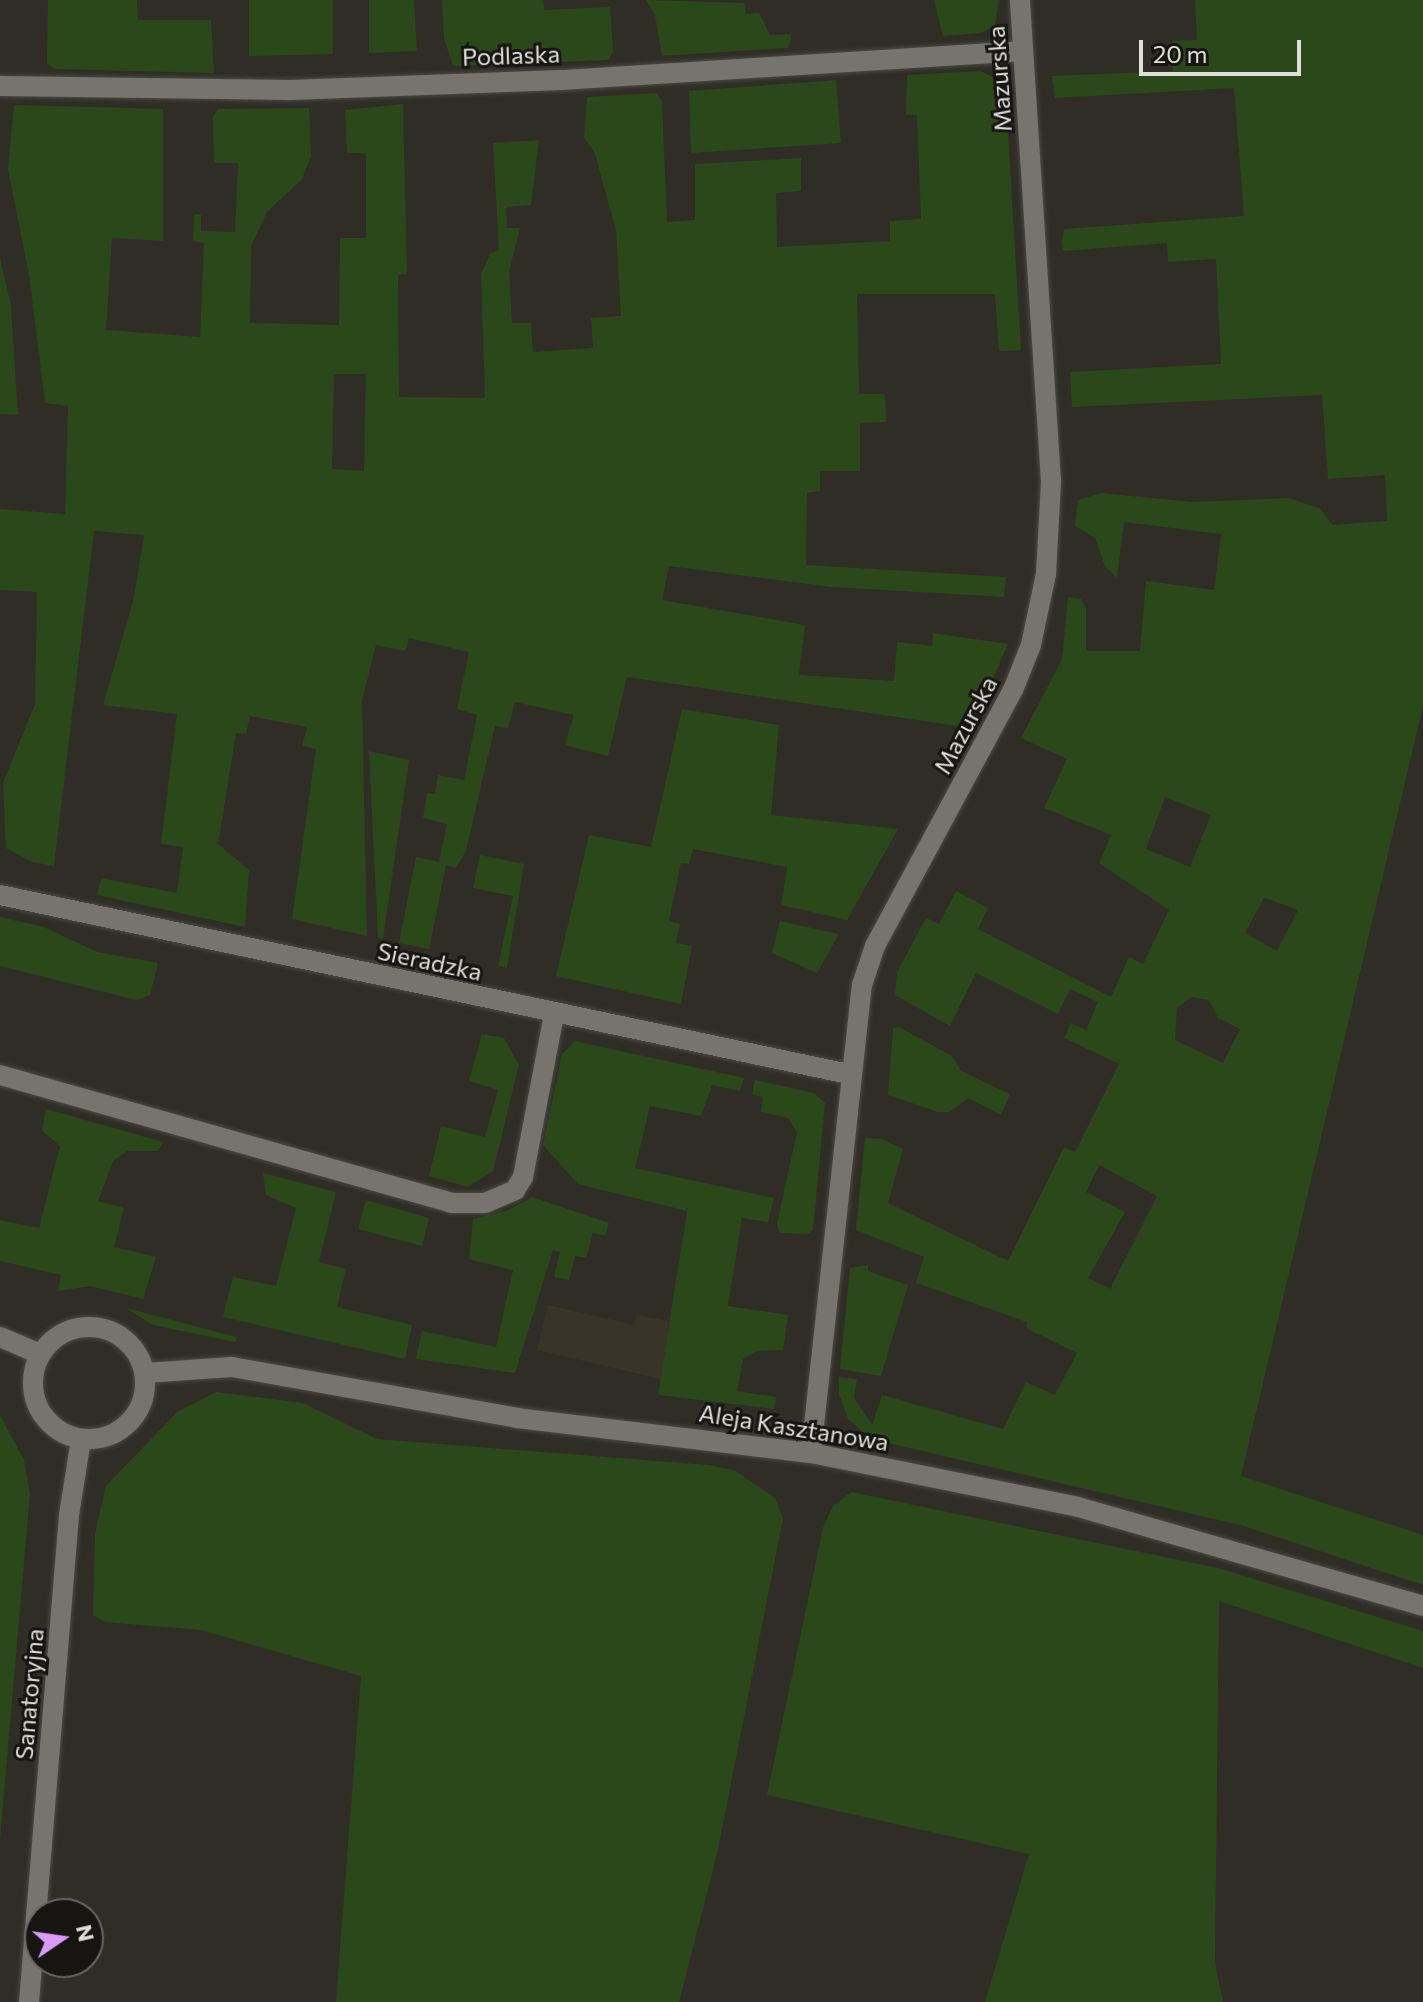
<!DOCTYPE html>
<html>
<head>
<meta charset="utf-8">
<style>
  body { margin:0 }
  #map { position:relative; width:1423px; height:2002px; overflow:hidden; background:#2f2d26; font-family:Commissioner,sans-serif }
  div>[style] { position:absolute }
  .built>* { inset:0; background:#383528 }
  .green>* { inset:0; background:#2b481b }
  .roads { filter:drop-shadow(0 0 2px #4b4944) drop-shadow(0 0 2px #4b4944) }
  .street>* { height:20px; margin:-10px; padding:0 10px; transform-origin:10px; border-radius:10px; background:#76746c }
  .secondary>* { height:20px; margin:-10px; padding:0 10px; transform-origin:10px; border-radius:10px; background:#76746c }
  .secondary>.ring { margin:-10px; padding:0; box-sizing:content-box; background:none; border:20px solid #76746c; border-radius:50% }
  span { translate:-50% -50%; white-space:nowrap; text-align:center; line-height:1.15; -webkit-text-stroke:6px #161512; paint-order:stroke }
  .street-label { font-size:24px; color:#e0deda }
  .north { position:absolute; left:24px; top:1898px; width:80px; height:80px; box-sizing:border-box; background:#161512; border:2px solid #676562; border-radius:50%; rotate:77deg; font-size:22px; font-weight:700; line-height:32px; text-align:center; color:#e0deda }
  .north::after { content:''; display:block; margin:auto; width:28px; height:36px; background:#d99af7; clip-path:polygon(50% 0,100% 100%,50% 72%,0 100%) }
  .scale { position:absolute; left:1139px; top:40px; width:162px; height:36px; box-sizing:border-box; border:4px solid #e0deda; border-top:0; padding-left:10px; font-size:24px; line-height:28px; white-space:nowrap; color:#e0deda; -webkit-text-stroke:6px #161512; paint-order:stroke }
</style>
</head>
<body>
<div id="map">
  <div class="built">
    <div style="clip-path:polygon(548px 1305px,634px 1325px,637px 1315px,669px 1321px,661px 1379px,537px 1350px)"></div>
  </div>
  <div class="green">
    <div style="clip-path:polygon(48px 0,137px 0,138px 20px,211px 20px,214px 73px,54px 69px,47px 63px)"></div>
    <div style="clip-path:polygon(249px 0,333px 0,333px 54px,249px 56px)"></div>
    <div style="clip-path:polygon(369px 0,414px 0,417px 51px,369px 53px)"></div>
    <div style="clip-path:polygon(442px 0,543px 0,544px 10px,610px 7px,613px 51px,609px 60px,453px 66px,444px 38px)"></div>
    <div style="clip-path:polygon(646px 0,744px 3px,746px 14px,759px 13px,770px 35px,791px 34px,791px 39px,788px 48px,662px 56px,655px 15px)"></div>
    <div style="clip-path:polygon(934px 0,999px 0,995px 25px,981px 33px,943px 36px)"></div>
    <div style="clip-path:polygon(evenodd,1195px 0,1423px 0,1423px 706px,1241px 1476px,1423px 1535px,1423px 1585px,1240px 1525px,871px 1439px,848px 1419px,839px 1394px,839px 1377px,857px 1379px,854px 1398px,872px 1425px,882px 1395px,1003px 1429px,1026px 1382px,1055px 1395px,1077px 1353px,1026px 1328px,1027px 1322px,916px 1283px,924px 1257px,856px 1230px,865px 1138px,882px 1139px,903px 1149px,888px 1203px,1008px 1261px,1064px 1147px,1075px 1152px,1119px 1064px,1064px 1038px,1071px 1023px,1086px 1030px,1098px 1002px,1070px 989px,1058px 1014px,976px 973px,950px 1026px,895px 995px,897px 972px,926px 918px,939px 924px,956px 891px,988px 908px,978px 929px,1111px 997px,1129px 957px,1143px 964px,1169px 910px,1099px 863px,1111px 835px,1044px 808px,1067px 759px,1021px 738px,1062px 659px,1068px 597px,1081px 599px,1086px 608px,1086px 651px,1140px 651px,1146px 581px,1214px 590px,1221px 534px,1124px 522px,1117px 578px,1105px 566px,1095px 538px,1075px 526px,1078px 500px,1101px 493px,1192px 502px,1288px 498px,1321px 509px,1332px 525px,1387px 521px,1385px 475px,1328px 479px,1322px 395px,1072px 407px,1070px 372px,1221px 364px,1216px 259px,1168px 262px,1167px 243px,1063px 251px,1062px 241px,1064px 229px,1244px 216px,1234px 88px,1055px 98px,1052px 76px,1173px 71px,1172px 41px,1197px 40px,1195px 0,1165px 797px,1211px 815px,1190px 867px,1146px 849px,1165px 797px,1195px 0,1264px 898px,1298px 910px,1277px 951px,1245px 933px,1264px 898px,1195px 0,1192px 997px,1209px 1000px,1218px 1018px,1240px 1029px,1223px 1063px,1175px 1040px,1177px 1008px,1192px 997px,1195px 0,1099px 1165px,1157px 1196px,1110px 1289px,1088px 1278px,1125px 1212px,1086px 1192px,1099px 1165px)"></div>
    <div style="clip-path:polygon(evenodd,981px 71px,1001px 82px,1006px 99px,1021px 350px,999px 351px,995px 294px,857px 294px,859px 394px,885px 394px,886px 422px,860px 423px,860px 471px,820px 471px,820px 491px,807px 493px,806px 565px,1006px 577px,1004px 597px,832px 587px,669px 566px,662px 600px,805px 625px,799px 675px,894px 681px,897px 642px,933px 646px,933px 633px,1008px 644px,971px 728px,627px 677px,608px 756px,565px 745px,574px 715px,515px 702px,508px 728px,495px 726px,466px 851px,456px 868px,446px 865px,429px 949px,399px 943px,416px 857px,439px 862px,447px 824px,423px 818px,427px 793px,435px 794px,438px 775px,464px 780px,477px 715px,457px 709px,469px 652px,409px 638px,405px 651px,376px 645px,362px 701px,367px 936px,292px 919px,316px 749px,302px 746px,307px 727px,250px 716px,246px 734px,236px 733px,218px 844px,249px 870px,245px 927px,97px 895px,101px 878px,177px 893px,183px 847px,161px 844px,177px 714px,103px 705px,134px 598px,144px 535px,94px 531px,54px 866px,32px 862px,6px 848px,3px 783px,35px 704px,37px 592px,0 590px,0 509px,65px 514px,68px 406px,45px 403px,29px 275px,8px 169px,14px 105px,163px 109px,163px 241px,112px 238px,106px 330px,200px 337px,204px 243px,193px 241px,194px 214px,201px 215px,201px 231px,235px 232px,238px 163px,214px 163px,213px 117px,218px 109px,309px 108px,311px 156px,302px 179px,267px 212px,251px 246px,250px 323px,339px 325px,340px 238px,366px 238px,366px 153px,347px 153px,345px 110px,403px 104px,407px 274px,398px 275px,399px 397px,485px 398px,481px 274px,490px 254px,499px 250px,493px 143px,539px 140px,531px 205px,506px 207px,507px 228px,520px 228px,509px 271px,512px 323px,531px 323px,533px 352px,593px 348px,591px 318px,621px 316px,616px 230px,594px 151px,584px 138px,587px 97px,657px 93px,662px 102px,667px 222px,695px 220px,695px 164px,801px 158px,801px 191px,776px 193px,777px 247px,890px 241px,890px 221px,921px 219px,917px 115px,906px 115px,907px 75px,981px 71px,334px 374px,366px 374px,364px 471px,332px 469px,334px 374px)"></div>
    <div style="clip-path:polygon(836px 80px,841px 143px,691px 153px,689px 91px)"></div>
    <div style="clip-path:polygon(0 258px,11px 306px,18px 415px,0 414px)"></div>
    <div style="clip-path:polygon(682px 709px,779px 725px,771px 815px,898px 829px,847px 920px,781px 905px,787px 867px,693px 849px,689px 864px,681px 863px,669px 921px,680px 924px,676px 943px,692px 946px,681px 1004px,556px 976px,589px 835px,651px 847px)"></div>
    <div style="clip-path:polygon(369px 751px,409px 760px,383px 939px,378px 938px)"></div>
    <div style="clip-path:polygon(480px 855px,524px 864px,507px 968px,498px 966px,513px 896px,473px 888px)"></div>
    <div style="clip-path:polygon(0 917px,44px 927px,97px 952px,158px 963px,150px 995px,137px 1000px,0 966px)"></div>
    <div style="clip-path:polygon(780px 921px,839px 934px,817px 973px,772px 953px)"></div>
    <div style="clip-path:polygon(899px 1027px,952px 1056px,961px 1071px,1010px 1094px,1001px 1115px,968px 1098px,950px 1112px,938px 1112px,888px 1095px,893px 1028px)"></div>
    <div style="clip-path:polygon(482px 1034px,504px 1038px,519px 1065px,493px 1171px,468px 1187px,429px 1176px,441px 1126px,485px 1137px,498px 1090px,469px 1081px)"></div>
    <div style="clip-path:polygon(575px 1041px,744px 1078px,740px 1091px,712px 1085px,701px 1116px,650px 1106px,635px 1168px,774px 1198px,768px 1222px,742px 1218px,728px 1306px,788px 1315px,783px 1350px,757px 1351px,743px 1359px,737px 1391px,776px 1397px,774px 1409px,658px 1395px,687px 1211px,578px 1184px,543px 1145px,562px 1054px)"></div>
    <div style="clip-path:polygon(755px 1080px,814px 1093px,825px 1103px,813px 1230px,808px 1234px,780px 1233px,777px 1224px,797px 1132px,788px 1118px,761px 1112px,763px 1097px,752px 1094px)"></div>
    <div style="clip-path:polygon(46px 1109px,163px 1142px,158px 1151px,127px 1151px,113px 1161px,98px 1201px,124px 1208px,114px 1247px,156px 1257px,143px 1299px,90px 1286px,58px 1291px,61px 1275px,0 1261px,0 1220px,39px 1228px,60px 1146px,42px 1131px)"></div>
    <div style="clip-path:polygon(263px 1173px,336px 1192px,319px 1262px,346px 1269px,337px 1307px,412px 1325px,405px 1359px,223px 1317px,233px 1277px,276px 1286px,296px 1208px,266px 1195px)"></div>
    <div style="clip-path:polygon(532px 1197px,609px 1223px,605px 1236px,593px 1233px,586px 1258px,575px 1256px,569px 1280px,554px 1277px,560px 1252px,553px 1250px,515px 1373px,416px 1359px,422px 1331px,496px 1347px,513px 1270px,469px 1259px,473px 1219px,506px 1211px)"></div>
    <div style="clip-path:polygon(366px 1200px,429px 1218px,422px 1246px,358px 1229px)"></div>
    <div style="clip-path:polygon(868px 1265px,868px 1271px,908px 1285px,881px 1376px,840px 1369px,850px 1268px)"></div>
    <div style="clip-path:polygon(126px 1308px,237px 1337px,235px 1342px,153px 1325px)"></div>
    <div style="clip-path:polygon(216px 1392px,303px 1403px,377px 1439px,709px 1465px,736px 1471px,775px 1498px,783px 1519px,717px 1854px,679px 2002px,336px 2002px,361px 1676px,201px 1630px,104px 1622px,93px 1615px,95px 1533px,106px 1486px,177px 1412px)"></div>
    <div style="clip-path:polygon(0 1415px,24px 1460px,30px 1494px,0 1839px)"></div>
    <div style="clip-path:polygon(851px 1492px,1218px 1568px,1423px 1631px,1423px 1668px,1219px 1601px,1215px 1963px,1223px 2002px,985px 2002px,1029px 1854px,767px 1795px,823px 1528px,833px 1506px)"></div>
  </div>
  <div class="roads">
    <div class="street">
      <div style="left:0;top:86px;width:290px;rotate:0.8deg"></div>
      <div style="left:290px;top:90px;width:272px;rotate:-2.1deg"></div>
      <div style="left:562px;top:80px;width:461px;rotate:-3.6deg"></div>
      <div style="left:0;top:895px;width:868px;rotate:11.91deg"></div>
      <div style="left:0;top:1075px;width:469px;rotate:15.8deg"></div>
      <div style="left:451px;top:1203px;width:34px"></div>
      <div style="left:485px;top:1203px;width:33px;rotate:-23deg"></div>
      <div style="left:515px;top:1190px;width:15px;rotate:-58deg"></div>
      <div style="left:523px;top:1177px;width:166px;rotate:-79.2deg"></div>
      <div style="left:811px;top:1453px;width:471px;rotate:-83.8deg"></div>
      <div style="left:862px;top:985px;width:41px;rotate:-71.6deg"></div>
      <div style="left:875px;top:946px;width:291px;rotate:-61.7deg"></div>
      <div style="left:1013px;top:690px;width:48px;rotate:-68.2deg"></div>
      <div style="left:1031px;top:645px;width:73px;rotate:-78.1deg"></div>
      <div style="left:1046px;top:574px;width:93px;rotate:-86.9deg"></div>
      <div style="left:1051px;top:481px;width:482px;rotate:-93.7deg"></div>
    </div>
    <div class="secondary">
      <div class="ring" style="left:33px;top:1327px;width:92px;height:92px"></div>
      <div style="left:0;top:1337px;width:43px;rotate:23deg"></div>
      <div style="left:145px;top:1373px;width:87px;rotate:-3.9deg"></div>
      <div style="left:232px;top:1367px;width:290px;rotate:10.1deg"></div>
      <div style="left:517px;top:1418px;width:296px;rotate:6.8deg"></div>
      <div style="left:811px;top:1453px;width:272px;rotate:11.4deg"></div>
      <div style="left:1078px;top:1507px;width:359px;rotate:16deg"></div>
      <div style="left:29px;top:2002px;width:489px;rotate:-85.3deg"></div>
      <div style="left:69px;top:1515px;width:77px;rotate:-81deg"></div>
    </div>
  </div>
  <div class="street-label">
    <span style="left:511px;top:55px;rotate:-2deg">Podlaska</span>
    <span style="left:999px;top:79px;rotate:-94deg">Mazurska</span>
    <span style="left:965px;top:725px;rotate:-62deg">Mazurska</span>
    <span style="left:430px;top:961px;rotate:12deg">Sieradzka</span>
    <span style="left:794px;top:1427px;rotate:9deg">Aleja Kasztanowa</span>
    <span style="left:29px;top:1694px;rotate:-85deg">Sanatoryjna</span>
  </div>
  <div class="north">N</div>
  <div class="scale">20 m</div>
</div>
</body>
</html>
